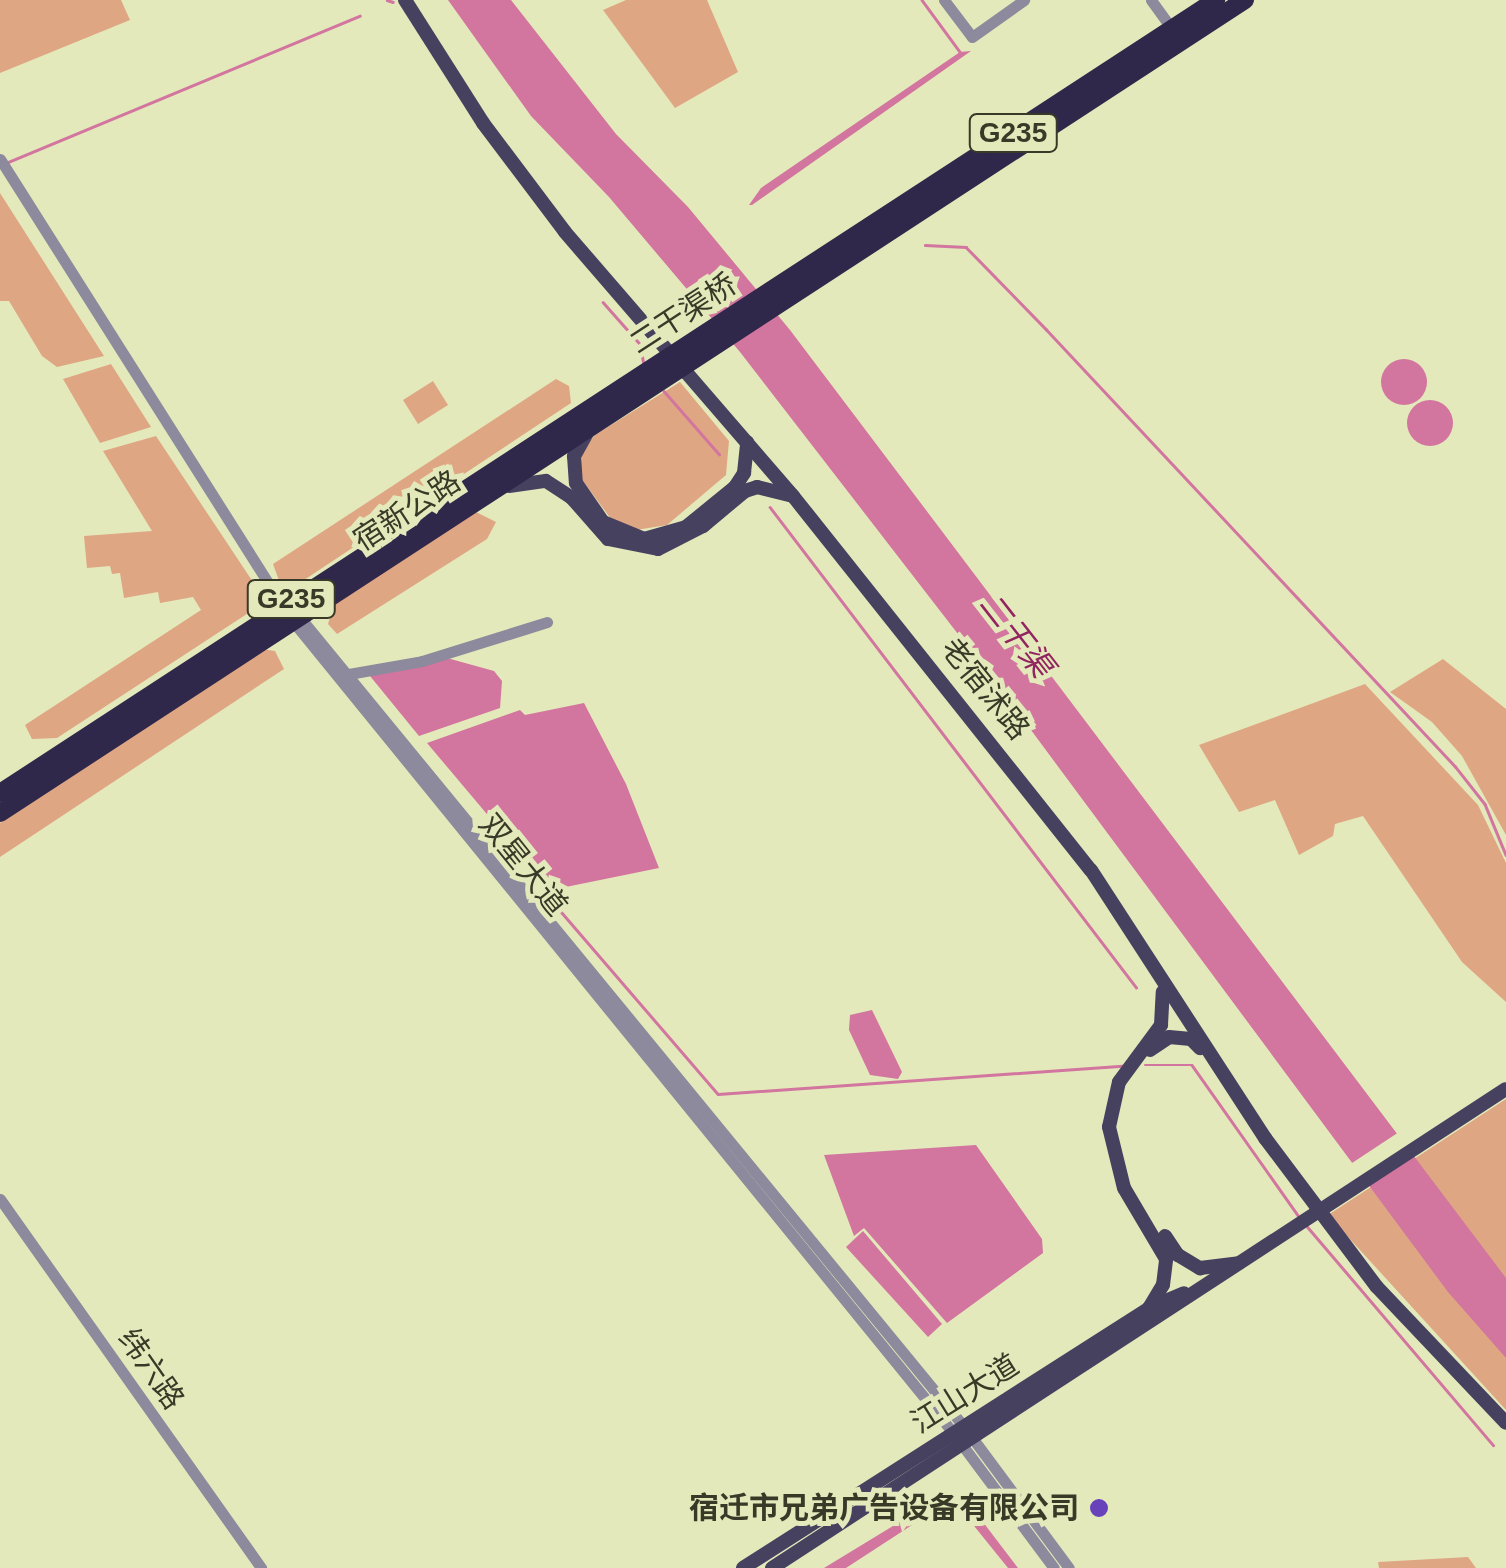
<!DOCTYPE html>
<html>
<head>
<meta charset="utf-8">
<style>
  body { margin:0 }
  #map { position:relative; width:1506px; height:1568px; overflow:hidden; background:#e4e9bb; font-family:Arial,"Noto Sans SC",sans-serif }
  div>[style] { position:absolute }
  .green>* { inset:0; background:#dfa684 }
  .water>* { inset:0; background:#d2759f }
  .round { border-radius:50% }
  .pier>* { inset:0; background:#e4e9bb }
  .stream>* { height:2.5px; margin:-1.25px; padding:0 1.25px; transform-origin:1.25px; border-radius:1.25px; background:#d2759f }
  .minor>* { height:11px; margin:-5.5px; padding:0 5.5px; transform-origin:5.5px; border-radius:5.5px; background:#8c8a9c }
  .major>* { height:14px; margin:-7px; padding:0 7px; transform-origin:7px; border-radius:7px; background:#474160 }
  .highway>* { height:18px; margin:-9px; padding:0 9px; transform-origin:9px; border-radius:9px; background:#2f284a }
  .dots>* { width:28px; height:28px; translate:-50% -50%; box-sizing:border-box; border:5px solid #e4e9bb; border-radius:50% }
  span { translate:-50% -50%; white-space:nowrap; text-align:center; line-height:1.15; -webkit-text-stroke:10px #e4e9bb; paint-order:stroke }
  .shield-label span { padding:2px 8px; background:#e4e9bb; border:2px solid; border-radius:8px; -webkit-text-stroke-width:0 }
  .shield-label { font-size:28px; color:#383a27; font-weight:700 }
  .street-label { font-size:30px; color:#383a27 }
  .poi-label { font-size:30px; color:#383a27; font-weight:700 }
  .right { translate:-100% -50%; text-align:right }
  .water-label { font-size:32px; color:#92245f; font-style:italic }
</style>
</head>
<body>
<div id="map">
  <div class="green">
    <div style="clip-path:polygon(0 0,121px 0,130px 20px,0 73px)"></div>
    <div style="clip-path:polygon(626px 0,707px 0,738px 72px,675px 108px,603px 10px)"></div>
    <div style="clip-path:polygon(0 193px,104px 356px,57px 367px,42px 356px,9px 301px,0 301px)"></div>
    <div style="clip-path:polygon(111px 364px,151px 427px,100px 443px,63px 379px)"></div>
    <div style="clip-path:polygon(556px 379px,569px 386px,571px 403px,289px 590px,281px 586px,273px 564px)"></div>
    <div style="clip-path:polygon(433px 381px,448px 405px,418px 424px,403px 400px)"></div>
    <div style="clip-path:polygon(680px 382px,729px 441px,726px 475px,667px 525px,636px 530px,614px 523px,580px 477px,582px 450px,595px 435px)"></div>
    <div style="clip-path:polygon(156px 436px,257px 588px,257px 600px,253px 610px,57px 738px,32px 739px,25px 725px,201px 610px,193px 597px,160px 603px,158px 592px,124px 598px,120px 573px,112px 574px,110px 566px,87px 568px,84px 536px,152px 531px,103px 451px)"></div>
    <div style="clip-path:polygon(476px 512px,496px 522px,487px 539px,337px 634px,328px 624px,334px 603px)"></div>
    <div style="clip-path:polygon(262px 649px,275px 651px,284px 669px,0 857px,0 823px)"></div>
    <div style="clip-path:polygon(1443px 659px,1506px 709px,1506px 835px,1462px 756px,1432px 722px,1390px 692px)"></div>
    <div style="clip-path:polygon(1365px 684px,1478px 805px,1506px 863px,1506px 1002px,1462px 962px,1363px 816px,1335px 824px,1333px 836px,1299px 855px,1275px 800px,1239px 812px,1199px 745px)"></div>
    <div style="clip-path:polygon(1506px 1099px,1506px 1410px,1328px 1215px)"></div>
    <div style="clip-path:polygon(1468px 1557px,1476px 1568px,1379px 1568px,1378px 1562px)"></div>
  </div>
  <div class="water">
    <div style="clip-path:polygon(448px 0,511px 0,616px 134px,688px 207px,790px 330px,1506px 1278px,1506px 1358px,1448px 1292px,1002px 691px,740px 352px,609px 197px,531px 116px)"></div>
    <div style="clip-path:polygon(971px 51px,752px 205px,749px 205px,761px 188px,960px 52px)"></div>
    <div class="round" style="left:1381px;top:359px;width:46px;height:46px"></div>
    <div class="round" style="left:1407px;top:400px;width:46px;height:46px"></div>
    <div style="clip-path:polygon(447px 658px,494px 671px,502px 681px,500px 708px,419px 736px,370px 676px)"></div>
    <div style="clip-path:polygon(584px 703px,626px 784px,659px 868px,551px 890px,427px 743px,520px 710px,525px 715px)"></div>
    <div style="clip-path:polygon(872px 1010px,902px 1072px,898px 1079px,870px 1075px,849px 1030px,850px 1015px)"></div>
    <div style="clip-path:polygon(976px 1145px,1042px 1239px,1043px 1253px,947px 1323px,864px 1228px,854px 1236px,824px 1155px)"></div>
    <div style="clip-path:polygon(863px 1231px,942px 1324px,928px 1337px,846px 1247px)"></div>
    <div style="clip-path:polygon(955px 1498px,970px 1505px,1018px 1568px,1008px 1568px,958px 1506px,932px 1512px,846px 1568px,824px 1568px,934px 1501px)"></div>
  </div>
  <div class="pier">
    <div style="clip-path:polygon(1399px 1132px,1414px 1154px,1364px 1187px,1349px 1165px)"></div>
  </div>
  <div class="stream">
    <div style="left:387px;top:0;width:6px;rotate:18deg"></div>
    <div style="left:922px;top:0;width:64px;rotate:53.8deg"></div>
    <div style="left:6px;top:163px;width:383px;rotate:-22.6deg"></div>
    <div style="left:925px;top:245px;width:41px;rotate:2.8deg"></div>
    <div style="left:966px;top:247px;width:115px;rotate:45.7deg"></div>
    <div style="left:1046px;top:329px;width:599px;rotate:46.9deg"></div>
    <div style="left:1455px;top:766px;width:48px;rotate:51.7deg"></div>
    <div style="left:1485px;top:804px;width:55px;rotate:67.6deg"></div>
    <div style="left:603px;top:302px;width:56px;rotate:48.6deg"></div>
    <div style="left:640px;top:344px;width:21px;rotate:79deg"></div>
    <div style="left:664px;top:391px;width:84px;rotate:48.9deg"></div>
    <div style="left:770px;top:507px;width:604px;rotate:52.67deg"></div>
    <div style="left:558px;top:908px;width:245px;rotate:49.3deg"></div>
    <div style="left:718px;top:1094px;width:405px;rotate:-4deg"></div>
    <div style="left:1145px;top:1065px;width:47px"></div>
    <div style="left:1192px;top:1065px;width:184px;rotate:54.8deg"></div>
    <div style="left:1306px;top:1225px;width:289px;rotate:49.6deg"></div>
  </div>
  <div class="minor">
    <div style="left:944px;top:0;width:46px;rotate:52.9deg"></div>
    <div style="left:972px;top:37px;width:64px;rotate:-35.4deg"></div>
    <div style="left:1151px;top:0;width:41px;rotate:54deg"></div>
    <div style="left:0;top:159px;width:544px;rotate:57.68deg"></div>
    <div style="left:291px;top:619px;width:1051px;rotate:50.87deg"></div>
    <div style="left:954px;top:1434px;width:167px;rotate:53.3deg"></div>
    <div style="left:298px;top:615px;width:1052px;rotate:50.63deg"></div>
    <div style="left:965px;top:1428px;width:174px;rotate:53.4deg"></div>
    <div style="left:343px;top:675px;width:80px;rotate:-10deg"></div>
    <div style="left:422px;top:661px;width:131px;rotate:-17.3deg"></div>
    <div style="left:0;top:1199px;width:452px;rotate:54.7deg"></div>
  </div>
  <div class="major">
    <div style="left:405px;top:0;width:146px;rotate:57.6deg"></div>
    <div style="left:483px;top:123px;width:136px;rotate:53deg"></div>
    <div style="left:565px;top:232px;width:349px;rotate:49.2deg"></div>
    <div style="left:793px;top:496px;width:478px;rotate:51.5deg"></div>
    <div style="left:1091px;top:870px;width:320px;rotate:57deg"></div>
    <div style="left:1265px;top:1138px;width:186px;rotate:53.1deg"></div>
    <div style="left:1377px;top:1287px;width:187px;rotate:46.5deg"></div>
    <div style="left:588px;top:431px;width:29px;rotate:119deg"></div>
    <div style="left:574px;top:456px;width:27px;rotate:86deg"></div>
    <div style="left:576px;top:483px;width:47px;rotate:55.3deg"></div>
    <div style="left:603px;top:522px;width:44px;rotate:22.5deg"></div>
    <div style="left:644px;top:539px;width:44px;rotate:-15.9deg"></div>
    <div style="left:686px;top:527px;width:63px;rotate:-39.2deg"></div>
    <div style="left:735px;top:487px;width:17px;rotate:-57deg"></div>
    <div style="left:744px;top:473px;width:31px;rotate:-84deg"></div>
    <div style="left:509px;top:486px;width:37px;rotate:-8deg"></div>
    <div style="left:546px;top:481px;width:30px;rotate:33deg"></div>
    <div style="left:571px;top:497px;width:56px;rotate:48.6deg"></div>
    <div style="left:608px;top:539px;width:51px;rotate:11.3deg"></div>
    <div style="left:658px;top:549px;width:51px;rotate:-27.1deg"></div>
    <div style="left:703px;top:526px;width:55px;rotate:-39.8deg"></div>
    <div style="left:745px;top:491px;width:13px;rotate:-18deg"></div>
    <div style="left:757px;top:487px;width:34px;rotate:14deg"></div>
    <div style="left:1150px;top:1050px;width:23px;rotate:-34deg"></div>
    <div style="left:1169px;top:1037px;width:22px;rotate:5deg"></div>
    <div style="left:1191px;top:1039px;width:13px;rotate:45deg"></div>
    <div style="left:1165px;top:1236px;width:23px;rotate:56deg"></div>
    <div style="left:1178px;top:1255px;width:26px;rotate:31deg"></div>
    <div style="left:1200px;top:1268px;width:39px;rotate:-7deg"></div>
    <div style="left:1149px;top:1308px;width:27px;rotate:-59deg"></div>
    <div style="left:1163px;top:1285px;width:26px;rotate:-83deg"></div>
    <div style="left:1166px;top:1259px;width:82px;rotate:-120.6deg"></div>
    <div style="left:1124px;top:1188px;width:63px;rotate:-103.8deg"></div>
    <div style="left:1109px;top:1127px;width:46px;rotate:-77.5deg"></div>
    <div style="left:1119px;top:1082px;width:71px;rotate:-53.6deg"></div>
    <div style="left:1161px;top:1025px;width:33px;rotate:-87deg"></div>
    <div style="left:743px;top:1568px;width:482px;rotate:-32.6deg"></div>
    <div style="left:1149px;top:1308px;width:38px;rotate:-23deg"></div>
    <div style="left:772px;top:1568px;width:876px;rotate:-33.13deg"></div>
  </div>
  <div class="highway">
    <div style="left:0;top:793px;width:1452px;rotate:-33.11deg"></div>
    <div style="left:0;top:813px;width:1487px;rotate:-33.15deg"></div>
  </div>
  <div class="dots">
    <div style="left:1099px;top:1508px;background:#6742bb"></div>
  </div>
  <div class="shield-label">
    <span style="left:1013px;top:133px">G235</span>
    <span style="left:291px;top:599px">G235</span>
  </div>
  <div class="street-label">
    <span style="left:683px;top:314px;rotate:-33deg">二干渠桥</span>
    <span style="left:407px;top:511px;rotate:-33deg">宿新公路</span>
    <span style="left:985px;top:689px;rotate:51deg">老宿沭路</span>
    <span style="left:523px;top:865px;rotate:51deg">双星大道</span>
    <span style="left:151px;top:1369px;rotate:55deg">纬六路</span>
    <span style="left:965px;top:1394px;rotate:-32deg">江山大道</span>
  </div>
  <div class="poi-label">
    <span class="right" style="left:1079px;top:1508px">宿迁市兄弟广告设备有限公司</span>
  </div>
  <div class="water-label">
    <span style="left:1016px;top:635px;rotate:52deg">二干渠</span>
  </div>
</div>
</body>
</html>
